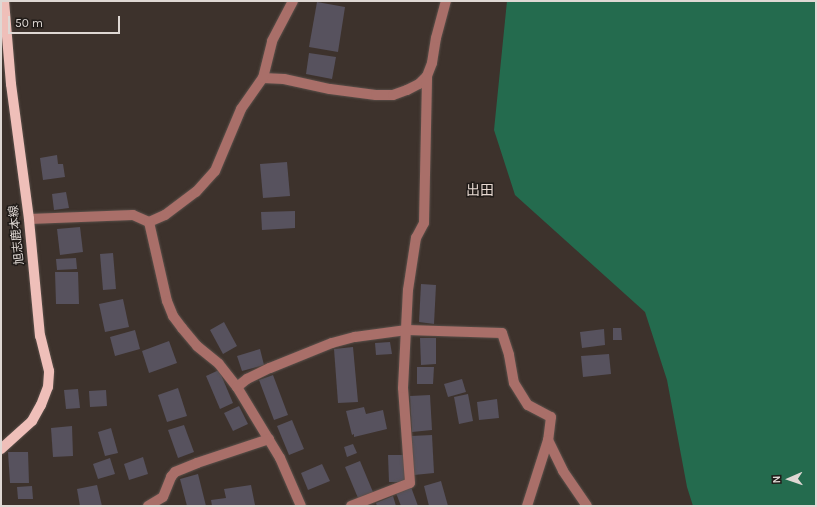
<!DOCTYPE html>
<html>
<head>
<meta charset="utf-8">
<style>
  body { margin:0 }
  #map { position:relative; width:817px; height:507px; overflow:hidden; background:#3d322c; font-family:Karla,"Noto Sans JP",sans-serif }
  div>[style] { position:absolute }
  .forest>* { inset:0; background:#246b4e }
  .building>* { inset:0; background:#57525e }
  .roads { filter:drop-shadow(0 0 1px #5a504a) drop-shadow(0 0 1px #5a504a) }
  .minor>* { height:10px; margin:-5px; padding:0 5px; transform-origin:5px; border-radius:5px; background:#a96f69 }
  .major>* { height:10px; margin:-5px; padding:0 5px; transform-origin:5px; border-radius:5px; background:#efbfb9 }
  span { translate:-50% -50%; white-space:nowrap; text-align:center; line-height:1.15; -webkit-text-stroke:3px #201b18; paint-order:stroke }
  .street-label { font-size:12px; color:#dfd8d4 }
  .quarter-label { font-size:14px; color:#e7d9d1 }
  .frame { position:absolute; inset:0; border:2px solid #dfd8d4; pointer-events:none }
  .north { position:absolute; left:769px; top:459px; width:40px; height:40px; -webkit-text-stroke:3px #201b18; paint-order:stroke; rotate:268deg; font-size:11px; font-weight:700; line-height:16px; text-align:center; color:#dfd8d4 }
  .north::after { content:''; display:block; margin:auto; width:14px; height:18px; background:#dfd8d4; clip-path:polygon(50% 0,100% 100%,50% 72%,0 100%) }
  .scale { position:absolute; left:8px; top:16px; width:112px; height:18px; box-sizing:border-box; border:2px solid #dfd8d4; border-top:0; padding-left:5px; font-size:12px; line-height:14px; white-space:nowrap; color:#dfd8d4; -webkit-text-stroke:3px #201b18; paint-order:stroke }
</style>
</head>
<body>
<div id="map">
  <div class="forest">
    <div style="clip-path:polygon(507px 1px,816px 1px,816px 506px,693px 506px,687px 487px,667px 380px,645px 312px,515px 195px,494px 130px)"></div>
  </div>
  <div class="building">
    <div style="clip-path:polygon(317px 2px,345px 7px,338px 52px,309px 47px)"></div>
    <div style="clip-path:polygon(309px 53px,336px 57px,332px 79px,306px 74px)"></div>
    <div style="clip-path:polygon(57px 155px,58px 164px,63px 164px,65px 177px,43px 180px,40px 158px)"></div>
    <div style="clip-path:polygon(287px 162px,290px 196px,263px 198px,260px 164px)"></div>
    <div style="clip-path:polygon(66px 192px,69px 208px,54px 210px,52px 194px)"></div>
    <div style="clip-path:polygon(295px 211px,295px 228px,262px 230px,261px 212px)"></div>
    <div style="clip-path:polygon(80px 227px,83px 252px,60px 255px,57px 229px)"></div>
    <div style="clip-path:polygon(113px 253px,116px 289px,103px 290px,100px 254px)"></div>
    <div style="clip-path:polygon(76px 258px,77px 269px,57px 270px,56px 259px)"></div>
    <div style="clip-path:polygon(55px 272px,78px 272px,79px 304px,56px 304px)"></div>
    <div style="clip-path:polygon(421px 284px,436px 285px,434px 324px,419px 322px)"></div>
    <div style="clip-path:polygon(123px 299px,129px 327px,105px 332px,99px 304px)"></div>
    <div style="clip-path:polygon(224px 322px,237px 346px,223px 354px,210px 330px)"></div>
    <div style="clip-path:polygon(613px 328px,621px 328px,622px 340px,613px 340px)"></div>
    <div style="clip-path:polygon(604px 329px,605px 345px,582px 348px,580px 332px)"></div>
    <div style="clip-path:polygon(135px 330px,140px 349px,115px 356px,110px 337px)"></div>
    <div style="clip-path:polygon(420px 338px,436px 338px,436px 364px,421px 365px)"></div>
    <div style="clip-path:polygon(169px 341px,177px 363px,149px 373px,142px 351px)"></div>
    <div style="clip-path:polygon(390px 342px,392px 354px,376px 355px,375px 343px)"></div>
    <div style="clip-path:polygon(353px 347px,358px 402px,338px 403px,334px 349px)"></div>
    <div style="clip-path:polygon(260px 349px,264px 365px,242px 371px,237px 356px)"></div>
    <div style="clip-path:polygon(609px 354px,611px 374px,583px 377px,581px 356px)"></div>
    <div style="clip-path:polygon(417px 367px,434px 367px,433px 384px,417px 384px)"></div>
    <div style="clip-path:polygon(219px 370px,233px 403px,220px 409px,206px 376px)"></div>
    <div style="clip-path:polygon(273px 375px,288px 415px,274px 420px,259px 380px)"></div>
    <div style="clip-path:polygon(462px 379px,466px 392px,448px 397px,444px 384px)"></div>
    <div style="clip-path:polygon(178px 388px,187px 416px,167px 422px,158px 395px)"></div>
    <div style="clip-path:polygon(78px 389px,80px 408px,66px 409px,64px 390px)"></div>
    <div style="clip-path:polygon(106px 390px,107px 406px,90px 407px,89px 391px)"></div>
    <div style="clip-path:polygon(468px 394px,473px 421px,459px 424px,454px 397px)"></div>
    <div style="clip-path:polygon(430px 395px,432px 430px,412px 432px,410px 396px)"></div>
    <div style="clip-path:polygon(497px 399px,499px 418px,479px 420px,477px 402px)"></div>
    <div style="clip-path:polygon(239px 406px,248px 424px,233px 431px,224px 413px)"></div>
    <div style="clip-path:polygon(364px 407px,366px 414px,383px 410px,387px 429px,354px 437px,354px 434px,352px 435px,346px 411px)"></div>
    <div style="clip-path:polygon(292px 420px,304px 449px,289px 455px,277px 426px)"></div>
    <div style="clip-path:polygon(184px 425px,194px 452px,178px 458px,168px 430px)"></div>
    <div style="clip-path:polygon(72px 426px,73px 456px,53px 457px,51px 428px)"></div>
    <div style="clip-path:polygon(111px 428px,118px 453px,105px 456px,98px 432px)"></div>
    <div style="clip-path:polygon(432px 435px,434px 473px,414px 475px,411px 436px)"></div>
    <div style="clip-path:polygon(353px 444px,357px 453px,347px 457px,344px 447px)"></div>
    <div style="clip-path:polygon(8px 452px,28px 452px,29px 483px,10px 483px)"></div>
    <div style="clip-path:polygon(388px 455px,404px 455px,404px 482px,389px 482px)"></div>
    <div style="clip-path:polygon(143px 457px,148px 474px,129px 480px,124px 464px)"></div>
    <div style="clip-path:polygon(110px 458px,115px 474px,98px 479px,93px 464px)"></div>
    <div style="clip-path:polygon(360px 461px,373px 492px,358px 498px,345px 467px)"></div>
    <div style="clip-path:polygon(322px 464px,330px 481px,308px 490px,301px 473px)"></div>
    <div style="clip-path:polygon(198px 474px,206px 506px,187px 506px,180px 479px)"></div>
    <div style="clip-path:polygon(441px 481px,448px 506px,429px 506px,424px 486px)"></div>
    <div style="clip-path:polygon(97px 485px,102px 506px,80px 506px,77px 489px)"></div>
    <div style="clip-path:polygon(251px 485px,255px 505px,212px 506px,211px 500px,226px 498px,224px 489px)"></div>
    <div style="clip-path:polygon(32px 486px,33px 499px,18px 499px,17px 487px)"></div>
    <div style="clip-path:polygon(411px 487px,418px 506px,401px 506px,396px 493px)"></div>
    <div style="clip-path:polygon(393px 496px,396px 506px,377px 506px,376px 503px)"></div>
  </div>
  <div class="roads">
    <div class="minor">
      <div style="left:263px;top:78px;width:21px;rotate:3deg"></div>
      <div style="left:284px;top:79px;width:47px;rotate:12.3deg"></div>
      <div style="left:330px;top:89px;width:46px;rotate:7.4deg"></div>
      <div style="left:376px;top:95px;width:17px"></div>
      <div style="left:393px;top:95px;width:15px;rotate:-20deg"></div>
      <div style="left:407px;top:90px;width:13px;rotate:-27deg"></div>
      <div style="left:419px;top:84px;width:11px;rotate:-45deg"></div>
      <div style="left:427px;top:76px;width:14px;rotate:-69deg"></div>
      <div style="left:432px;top:63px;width:25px;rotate:-81deg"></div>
      <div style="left:436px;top:38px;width:38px;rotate:-75deg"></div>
      <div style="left:29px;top:219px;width:104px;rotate:-2.2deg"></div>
      <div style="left:133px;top:215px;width:17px;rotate:24deg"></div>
      <div style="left:149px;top:222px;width:17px;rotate:-24deg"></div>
      <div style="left:165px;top:215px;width:39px;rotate:-37deg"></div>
      <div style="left:196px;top:192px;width:28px;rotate:-48deg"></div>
      <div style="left:215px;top:171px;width:67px;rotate:-67.2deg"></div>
      <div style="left:241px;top:109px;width:38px;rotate:-55deg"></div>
      <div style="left:263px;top:78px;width:38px;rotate:-76deg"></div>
      <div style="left:272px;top:41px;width:45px;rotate:-62.3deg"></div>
      <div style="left:149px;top:222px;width:81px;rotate:77.2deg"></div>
      <div style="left:167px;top:301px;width:16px;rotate:68deg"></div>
      <div style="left:173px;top:316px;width:15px;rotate:53deg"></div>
      <div style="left:182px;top:328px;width:23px;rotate:50deg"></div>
      <div style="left:197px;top:346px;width:28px;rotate:39deg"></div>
      <div style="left:219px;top:364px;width:29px;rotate:52deg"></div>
      <div style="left:237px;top:387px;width:83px;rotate:58.8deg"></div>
      <div style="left:280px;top:458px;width:52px;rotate:66.4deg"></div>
      <div style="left:237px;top:387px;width:13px;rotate:-39deg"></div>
      <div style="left:247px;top:379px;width:25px;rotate:-26deg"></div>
      <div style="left:270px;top:368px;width:67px;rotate:-22deg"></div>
      <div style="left:332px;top:343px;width:24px;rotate:-15deg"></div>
      <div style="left:355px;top:337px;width:52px;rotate:-7.7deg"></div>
      <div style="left:407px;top:330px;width:95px;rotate:1.8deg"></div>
      <div style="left:502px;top:333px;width:23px;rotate:72deg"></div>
      <div style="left:509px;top:355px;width:28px;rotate:80deg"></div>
      <div style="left:514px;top:383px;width:26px;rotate:58deg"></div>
      <div style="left:528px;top:405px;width:26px;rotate:28deg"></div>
      <div style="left:551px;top:417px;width:23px;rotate:97deg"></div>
      <div style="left:548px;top:440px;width:34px;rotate:64deg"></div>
      <div style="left:563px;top:471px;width:42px;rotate:55.6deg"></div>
      <div style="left:148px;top:506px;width:17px;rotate:-31deg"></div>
      <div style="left:163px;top:497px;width:22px;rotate:-68deg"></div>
      <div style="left:171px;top:477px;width:6px;rotate:-51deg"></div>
      <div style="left:175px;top:472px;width:24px;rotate:-22deg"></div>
      <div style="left:197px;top:463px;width:76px;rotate:-18.4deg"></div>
      <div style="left:351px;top:506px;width:63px;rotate:-21.3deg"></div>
      <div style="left:410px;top:483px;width:95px;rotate:-94.2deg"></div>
      <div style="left:403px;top:388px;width:98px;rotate:-87.1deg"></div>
      <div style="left:408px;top:290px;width:53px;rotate:-81.3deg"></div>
      <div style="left:416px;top:238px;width:17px;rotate:-62deg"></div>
      <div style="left:424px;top:223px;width:147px;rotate:-88.8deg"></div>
      <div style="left:527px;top:506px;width:69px;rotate:-72.3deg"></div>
    </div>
    <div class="major">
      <div style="left:1px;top:449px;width:42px;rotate:-42.1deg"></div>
      <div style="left:32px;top:421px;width:18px;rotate:-61deg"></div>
      <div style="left:41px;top:405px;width:19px;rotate:-69deg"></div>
      <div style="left:48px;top:387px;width:16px;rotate:-86deg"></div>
      <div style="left:49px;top:371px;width:36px;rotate:-104deg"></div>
      <div style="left:40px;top:336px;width:118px;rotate:-95.4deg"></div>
      <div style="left:29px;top:219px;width:136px;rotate:-97.6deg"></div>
      <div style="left:11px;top:84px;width:83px;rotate:-94.8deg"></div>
    </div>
  </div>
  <div class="street-label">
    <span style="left:17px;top:235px;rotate:-96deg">旭志鹿本線</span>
  </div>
  <div class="quarter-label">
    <span style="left:480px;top:191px">出田</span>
  </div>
  <div class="frame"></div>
  <div class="north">N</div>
  <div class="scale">50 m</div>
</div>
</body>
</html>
